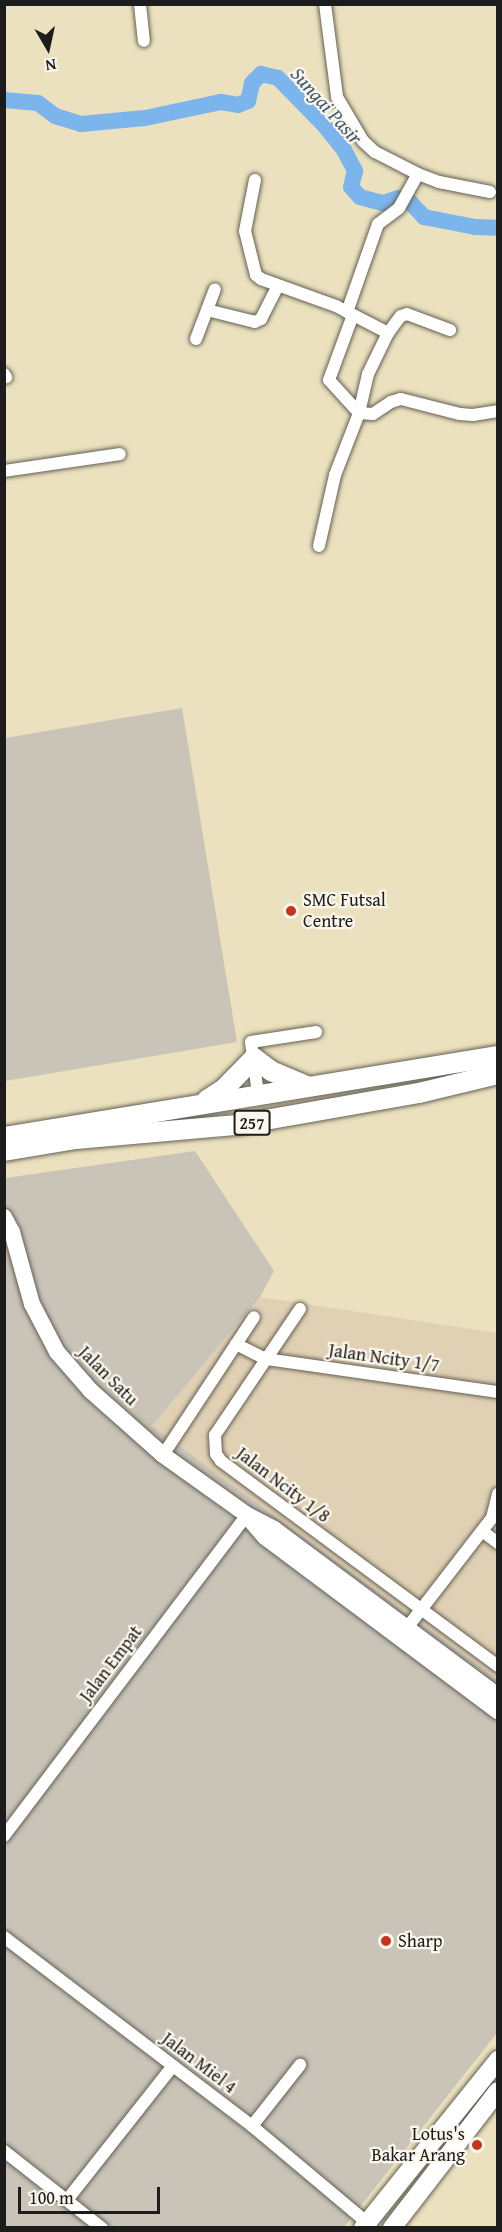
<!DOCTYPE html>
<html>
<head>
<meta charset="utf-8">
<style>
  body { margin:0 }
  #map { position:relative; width:502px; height:2232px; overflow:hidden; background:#ebe1be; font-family:"Gentium Book Plus",serif }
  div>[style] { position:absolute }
  .built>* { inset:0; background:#e1d1b4 }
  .industrial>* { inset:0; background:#c9c3b8 }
  .river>* { height:16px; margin:-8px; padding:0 8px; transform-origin:8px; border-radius:8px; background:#7cb4ec }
  .roads { filter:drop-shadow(0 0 2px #646155) drop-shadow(0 0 2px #646155) }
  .minor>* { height:12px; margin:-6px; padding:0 6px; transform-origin:6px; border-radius:6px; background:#fff }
  .secondary>* { height:16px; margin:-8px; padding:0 8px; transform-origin:8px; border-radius:8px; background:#fff }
  .primary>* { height:18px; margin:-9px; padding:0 9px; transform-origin:9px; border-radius:9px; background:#fff }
  .trunk>* { height:20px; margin:-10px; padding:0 10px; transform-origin:10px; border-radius:10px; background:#fff }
  .dots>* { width:16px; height:16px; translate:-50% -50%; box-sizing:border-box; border:3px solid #fbf7ec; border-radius:50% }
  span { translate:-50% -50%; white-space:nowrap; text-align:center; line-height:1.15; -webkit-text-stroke:4.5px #fbf7ec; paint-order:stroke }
  .shield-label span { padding:2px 4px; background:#fbf7ec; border:2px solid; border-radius:4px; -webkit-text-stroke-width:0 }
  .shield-label { font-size:16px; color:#1c1c1c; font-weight:700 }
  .poi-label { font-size:18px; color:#1c1c1c }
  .left { translate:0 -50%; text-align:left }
  .right { translate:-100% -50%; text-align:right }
  .street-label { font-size:18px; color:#1c1c1c }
  .water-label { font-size:20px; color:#42596f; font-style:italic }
  .frame { position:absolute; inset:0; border:6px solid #1c1c1c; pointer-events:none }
  .north { position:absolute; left:18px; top:18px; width:60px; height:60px; -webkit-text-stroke:4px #fbf7ec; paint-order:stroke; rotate:171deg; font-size:16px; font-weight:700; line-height:24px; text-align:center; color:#1c1c1c }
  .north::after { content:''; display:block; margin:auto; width:21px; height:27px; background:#1c1c1c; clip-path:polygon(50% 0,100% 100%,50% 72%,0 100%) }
  .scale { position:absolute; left:18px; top:2187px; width:142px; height:27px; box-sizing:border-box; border:3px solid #1c1c1c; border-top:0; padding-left:8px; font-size:18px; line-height:21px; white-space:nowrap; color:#1c1c1c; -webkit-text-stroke:4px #fbf7ec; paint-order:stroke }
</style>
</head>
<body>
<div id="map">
  <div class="built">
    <div style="clip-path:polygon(260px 1297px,497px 1333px,497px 1679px,152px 1426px)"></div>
  </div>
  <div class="industrial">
    <div style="clip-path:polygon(182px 708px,237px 1042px,5px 1081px,5px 738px)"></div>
    <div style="clip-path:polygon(195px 1151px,274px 1271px,260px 1297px,152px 1426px,497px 1679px,497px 2033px,344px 2227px,5px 2228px,5px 1178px)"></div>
  </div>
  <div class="river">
    <div style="left:4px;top:100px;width:34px;rotate:5deg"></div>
    <div style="left:38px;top:103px;width:21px;rotate:37deg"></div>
    <div style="left:55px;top:116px;width:27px;rotate:17deg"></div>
    <div style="left:81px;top:124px;width:64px;rotate:-5.4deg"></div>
    <div style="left:145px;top:118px;width:78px;rotate:-11.9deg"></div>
    <div style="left:221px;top:102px;width:17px;rotate:10deg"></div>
    <div style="left:238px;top:105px;width:11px;rotate:-22deg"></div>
    <div style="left:248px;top:101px;width:18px;rotate:-77deg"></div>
    <div style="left:252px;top:83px;width:13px;rotate:-45deg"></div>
    <div style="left:261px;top:74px;width:17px;rotate:13deg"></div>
    <div style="left:278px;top:78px;width:66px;rotate:45.6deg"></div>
    <div style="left:324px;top:125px;width:32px;rotate:51deg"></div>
    <div style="left:344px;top:150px;width:24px;rotate:62deg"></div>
    <div style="left:355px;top:171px;width:16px;rotate:104deg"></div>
    <div style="left:351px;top:187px;width:13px;rotate:48deg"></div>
    <div style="left:360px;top:197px;width:24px;rotate:15deg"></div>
    <div style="left:383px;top:203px;width:16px;rotate:-18deg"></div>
    <div style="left:398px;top:198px;width:13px;rotate:18deg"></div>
    <div style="left:410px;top:202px;width:21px;rotate:47deg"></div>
    <div style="left:424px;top:217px;width:52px;rotate:11.1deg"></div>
    <div style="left:475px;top:227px;width:23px;rotate:2deg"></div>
  </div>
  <div class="roads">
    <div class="minor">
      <div style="left:140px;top:4px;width:37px;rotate:84deg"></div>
      <div style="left:325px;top:4px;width:94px;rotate:82.6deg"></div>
      <div style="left:337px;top:97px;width:51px;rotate:59.4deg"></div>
      <div style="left:363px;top:141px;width:16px;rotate:43deg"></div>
      <div style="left:375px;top:152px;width:48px;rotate:27.1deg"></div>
      <div style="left:418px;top:174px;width:22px;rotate:21deg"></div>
      <div style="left:439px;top:182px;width:52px;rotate:11.1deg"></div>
      <div style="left:255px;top:180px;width:52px;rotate:101.1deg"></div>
      <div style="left:245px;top:231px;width:45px;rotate:76deg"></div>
      <div style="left:256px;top:275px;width:6px;rotate:39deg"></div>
      <div style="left:261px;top:279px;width:80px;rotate:19.8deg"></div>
      <div style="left:336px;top:306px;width:59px;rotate:27.4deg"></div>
      <div style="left:207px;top:310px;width:49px;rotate:14deg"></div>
      <div style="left:255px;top:322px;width:7px;rotate:-27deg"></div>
      <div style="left:261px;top:319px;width:37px;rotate:-63deg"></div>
      <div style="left:347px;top:312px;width:93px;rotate:-70.6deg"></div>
      <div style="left:378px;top:224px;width:26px;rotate:-37deg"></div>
      <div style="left:399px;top:208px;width:39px;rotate:-61deg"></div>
      <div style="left:353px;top:315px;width:69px;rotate:110.3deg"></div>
      <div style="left:329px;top:380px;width:45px;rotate:47.7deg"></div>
      <div style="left:359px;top:413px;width:14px;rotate:4deg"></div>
      <div style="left:373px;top:414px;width:22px;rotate:-34deg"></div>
      <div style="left:391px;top:402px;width:10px;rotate:-17deg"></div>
      <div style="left:401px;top:399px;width:61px;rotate:14.3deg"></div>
      <div style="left:460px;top:414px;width:13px;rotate:4deg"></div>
      <div style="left:473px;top:415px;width:25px;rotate:-9deg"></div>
      <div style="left:196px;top:339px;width:53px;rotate:-69.2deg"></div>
      <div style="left:4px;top:374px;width:4px;rotate:56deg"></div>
      <div style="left:4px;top:471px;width:117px;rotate:-8.3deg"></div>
      <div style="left:319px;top:546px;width:73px;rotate:-77.3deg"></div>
      <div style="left:335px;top:475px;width:66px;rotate:-68.8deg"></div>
      <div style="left:359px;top:413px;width:40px;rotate:-77deg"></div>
      <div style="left:368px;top:374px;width:46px;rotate:-64deg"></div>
      <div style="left:388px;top:333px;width:21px;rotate:-53deg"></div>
      <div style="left:401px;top:316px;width:6px;rotate:-18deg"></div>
      <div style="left:407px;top:314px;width:46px;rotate:20.4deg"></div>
      <div style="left:258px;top:1094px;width:52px;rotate:-97.7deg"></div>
      <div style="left:251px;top:1042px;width:66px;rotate:-8.7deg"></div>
      <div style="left:300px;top:1309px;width:152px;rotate:124deg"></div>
      <div style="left:215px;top:1435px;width:19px;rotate:87deg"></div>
      <div style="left:216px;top:1454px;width:9px;rotate:54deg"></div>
      <div style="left:221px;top:1461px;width:345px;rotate:36.5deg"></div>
      <div style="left:236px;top:1344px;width:34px;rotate:27deg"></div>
      <div style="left:266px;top:1359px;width:234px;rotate:8.1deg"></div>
      <div style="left:163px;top:1455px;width:165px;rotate:-56.6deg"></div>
      <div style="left:482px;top:1531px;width:20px;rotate:37deg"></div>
      <div style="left:403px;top:1633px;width:145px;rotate:-52.3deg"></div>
      <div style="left:492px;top:1518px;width:25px;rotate:-76deg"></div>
      <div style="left:4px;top:1836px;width:403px;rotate:-52.9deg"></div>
      <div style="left:4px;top:1937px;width:312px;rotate:37.3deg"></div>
      <div style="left:252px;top:2126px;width:155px;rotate:40deg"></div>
      <div style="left:252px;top:2126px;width:78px;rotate:-51.8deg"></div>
      <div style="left:4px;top:2151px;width:125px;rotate:38.2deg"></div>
      <div style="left:67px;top:2200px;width:171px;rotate:-51.7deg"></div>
    </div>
    <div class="secondary">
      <div style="left:4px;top:1217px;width:17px;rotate:62deg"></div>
      <div style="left:12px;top:1232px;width:75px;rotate:74.5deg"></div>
      <div style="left:32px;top:1304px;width:54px;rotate:62.5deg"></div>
      <div style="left:57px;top:1352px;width:52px;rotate:48.9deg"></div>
      <div style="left:91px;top:1391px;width:96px;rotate:41.6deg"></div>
      <div style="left:163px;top:1455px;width:103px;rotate:35.5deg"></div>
      <div style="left:247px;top:1515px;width:30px;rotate:27deg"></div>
      <div style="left:274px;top:1529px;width:279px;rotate:36.7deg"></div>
      <div style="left:251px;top:1521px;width:21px;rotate:49deg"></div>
      <div style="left:265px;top:1537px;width:291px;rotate:36.8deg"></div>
    </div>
    <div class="primary">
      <div style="left:363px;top:2228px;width:216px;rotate:-51.2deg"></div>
      <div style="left:392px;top:2228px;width:173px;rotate:-52.3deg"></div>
    </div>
    <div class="trunk">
      <div style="left:207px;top:1100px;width:20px;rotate:-33deg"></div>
      <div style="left:224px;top:1089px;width:43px;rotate:-45.9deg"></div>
      <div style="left:254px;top:1058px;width:21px;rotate:37deg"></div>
      <div style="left:271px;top:1071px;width:39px;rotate:23deg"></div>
      <div style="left:4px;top:1137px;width:501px;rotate:-9.31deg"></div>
      <div style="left:4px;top:1151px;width:73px;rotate:-9.5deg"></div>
      <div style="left:76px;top:1139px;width:162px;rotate:-5deg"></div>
      <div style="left:237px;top:1125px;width:185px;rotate:-10deg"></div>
      <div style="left:419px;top:1093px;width:81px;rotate:-13.5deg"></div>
    </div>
  </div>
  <div class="dots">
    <div style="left:291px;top:911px;background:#c8321e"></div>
    <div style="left:386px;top:1941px;background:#c8321e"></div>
    <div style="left:477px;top:2145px;background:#c8321e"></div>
  </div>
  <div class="shield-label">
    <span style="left:252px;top:1123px">257</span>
  </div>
  <div class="poi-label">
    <span class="left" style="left:303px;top:911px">SMC Futsal<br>Centre</span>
    <span class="left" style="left:398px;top:1941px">Sharp</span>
    <span class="right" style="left:465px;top:2145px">Lotus's<br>Bakar Arang</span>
  </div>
  <div class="street-label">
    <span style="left:384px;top:1358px;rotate:8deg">Jalan Ncity 1/7</span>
    <span style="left:108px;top:1376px;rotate:45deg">Jalan Satu</span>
    <span style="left:283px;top:1485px;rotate:37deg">Jalan Ncity 1/8</span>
    <span style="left:111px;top:1664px;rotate:-53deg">Jalan Empat</span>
    <span style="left:199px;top:2063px;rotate:37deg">Jalan Miel 4</span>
  </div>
  <div class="water-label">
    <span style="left:327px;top:105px;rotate:48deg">Sungai Pasir</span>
  </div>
  <div class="frame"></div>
  <div class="north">N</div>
  <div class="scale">100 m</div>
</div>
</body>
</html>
